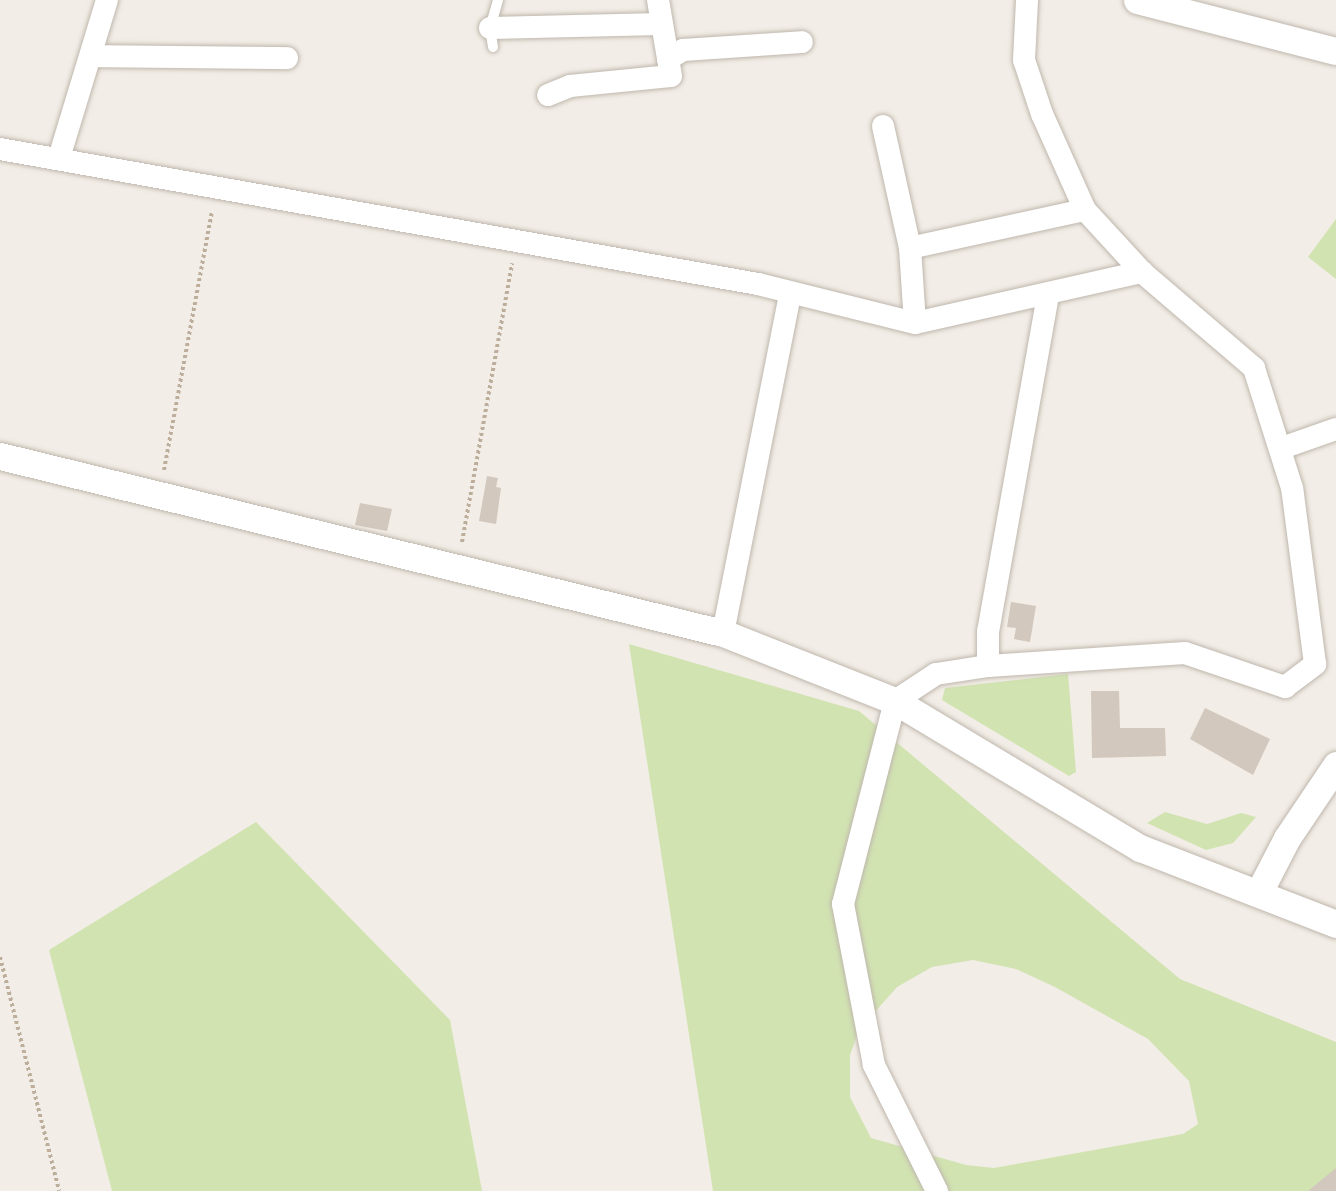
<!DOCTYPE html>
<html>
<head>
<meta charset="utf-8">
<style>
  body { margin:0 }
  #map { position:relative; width:1336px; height:1191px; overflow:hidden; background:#f2ede6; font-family:"Fira Sans",sans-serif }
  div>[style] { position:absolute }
  .green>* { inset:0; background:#d2e3b2 }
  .building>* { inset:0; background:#d2c8bd }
  .path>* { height:4px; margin-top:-2px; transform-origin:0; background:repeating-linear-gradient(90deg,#bdae9c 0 3px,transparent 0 6px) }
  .roads { filter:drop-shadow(0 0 2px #bfb7ad) drop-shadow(0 0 2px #bfb7ad) }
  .service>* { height:10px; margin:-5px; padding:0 5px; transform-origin:5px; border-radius:5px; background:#fff }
  .minor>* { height:22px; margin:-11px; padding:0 11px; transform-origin:11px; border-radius:11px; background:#fff }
  .tertiary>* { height:27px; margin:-13.5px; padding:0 13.5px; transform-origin:13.5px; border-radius:13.5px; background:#fff }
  span { translate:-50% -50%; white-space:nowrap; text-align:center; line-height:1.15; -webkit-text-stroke:6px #fff; paint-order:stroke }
</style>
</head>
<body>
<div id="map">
  <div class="green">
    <div style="clip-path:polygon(1336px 219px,1336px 279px,1308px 257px)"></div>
    <div style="clip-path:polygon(evenodd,629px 644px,859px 711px,1180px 979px,1336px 1042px,1336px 1191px,713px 1191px,629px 644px,973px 960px,1016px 969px,1055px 987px,1148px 1039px,1189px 1081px,1198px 1124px,1183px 1134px,994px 1168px,966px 1165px,871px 1138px,850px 1097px,850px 1055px,859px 1030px,897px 987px,932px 967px,973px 960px)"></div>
    <div style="clip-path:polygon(1068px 674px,1076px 772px,1069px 776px,942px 700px,945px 688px)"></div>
    <div style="clip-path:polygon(1165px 812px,1207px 824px,1241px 813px,1256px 817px,1233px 843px,1206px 850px,1147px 823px)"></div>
    <div style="clip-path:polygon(256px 822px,450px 1020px,482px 1191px,112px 1191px,49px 950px)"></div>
  </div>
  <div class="building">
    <div style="clip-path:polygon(487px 476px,498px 478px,496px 487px,501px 488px,496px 524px,479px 521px)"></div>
    <div style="clip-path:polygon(360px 503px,392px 509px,387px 531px,355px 525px)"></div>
    <div style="clip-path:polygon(1011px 602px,1036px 606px,1030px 642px,1014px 639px,1016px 628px,1007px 627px)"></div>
    <div style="clip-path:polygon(1091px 691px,1119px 691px,1120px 728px,1165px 728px,1166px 756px,1092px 758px)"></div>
    <div style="clip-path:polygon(1205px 708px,1270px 739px,1253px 775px,1190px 739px)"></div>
    <div style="clip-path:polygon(1336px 1168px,1336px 1191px,1308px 1191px)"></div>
  </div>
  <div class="path">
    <div style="left:164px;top:470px;width:262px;rotate:-79.5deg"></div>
    <div style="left:462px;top:542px;width:283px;rotate:-79.8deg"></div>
    <div style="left:0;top:957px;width:241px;rotate:75.8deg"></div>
  </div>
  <div class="roads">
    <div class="service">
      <div style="left:493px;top:47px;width:19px;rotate:-99deg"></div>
      <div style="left:490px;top:28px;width:29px;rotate:-74deg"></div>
    </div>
    <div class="minor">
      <div style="left:490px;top:28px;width:171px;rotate:-1.3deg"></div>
      <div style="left:91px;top:56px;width:196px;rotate:0.6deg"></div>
      <div style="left:668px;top:59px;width:17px;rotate:-31deg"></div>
      <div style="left:683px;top:50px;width:119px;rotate:-3.8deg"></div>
      <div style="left:548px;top:95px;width:24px;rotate:-22deg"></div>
      <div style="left:570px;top:86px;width:101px;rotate:-5.7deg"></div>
      <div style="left:671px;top:76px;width:77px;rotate:-99.7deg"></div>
      <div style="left:883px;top:126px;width:125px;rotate:77.5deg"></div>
      <div style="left:910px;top:248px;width:75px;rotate:86.2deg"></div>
      <div style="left:0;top:149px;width:770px;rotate:10.1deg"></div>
      <div style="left:758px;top:284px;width:162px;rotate:14deg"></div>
      <div style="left:915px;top:323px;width:233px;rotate:-12.7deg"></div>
      <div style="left:59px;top:158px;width:165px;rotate:-73.1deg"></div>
      <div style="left:910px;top:248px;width:179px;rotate:-12.3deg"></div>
      <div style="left:1282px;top:448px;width:57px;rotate:-19.4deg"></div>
      <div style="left:723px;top:633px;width:346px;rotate:-78.8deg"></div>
      <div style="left:988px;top:666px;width:34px;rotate:-90deg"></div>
      <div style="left:988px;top:632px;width:343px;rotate:-79.9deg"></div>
      <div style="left:937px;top:1191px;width:141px;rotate:-116.6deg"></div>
      <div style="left:874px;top:1065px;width:164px;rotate:-100.9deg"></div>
      <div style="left:843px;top:904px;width:210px;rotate:-75.6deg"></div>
      <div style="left:895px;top:701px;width:49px;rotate:-33.4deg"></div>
      <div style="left:936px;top:674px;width:53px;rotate:-8.7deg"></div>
      <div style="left:988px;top:666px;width:197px;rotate:-3.8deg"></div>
      <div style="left:1185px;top:653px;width:106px;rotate:18.8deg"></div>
      <div style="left:1285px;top:687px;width:38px;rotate:-37deg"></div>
      <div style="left:1315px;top:664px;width:177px;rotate:-97.4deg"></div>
      <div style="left:1292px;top:488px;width:126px;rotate:-107.6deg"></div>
      <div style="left:1254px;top:368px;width:148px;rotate:-139.4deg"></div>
      <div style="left:1142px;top:272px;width:84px;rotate:-132.6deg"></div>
      <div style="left:1085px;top:210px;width:105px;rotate:-114.1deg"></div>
      <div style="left:1042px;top:114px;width:57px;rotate:-108.4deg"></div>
      <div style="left:1024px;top:60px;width:60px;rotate:-87.1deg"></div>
    </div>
    <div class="tertiary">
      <div style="left:1137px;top:0;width:205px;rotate:14.4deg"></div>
      <div style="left:0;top:456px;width:744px;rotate:13.76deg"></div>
      <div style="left:723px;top:633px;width:185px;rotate:21.6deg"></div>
      <div style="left:895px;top:701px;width:286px;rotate:31deg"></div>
      <div style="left:1140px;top:848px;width:210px;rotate:21.2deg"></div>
      <div style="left:1259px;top:892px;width:61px;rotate:-62.6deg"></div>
      <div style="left:1287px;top:838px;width:88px;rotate:-56.1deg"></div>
    </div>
  </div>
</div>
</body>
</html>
